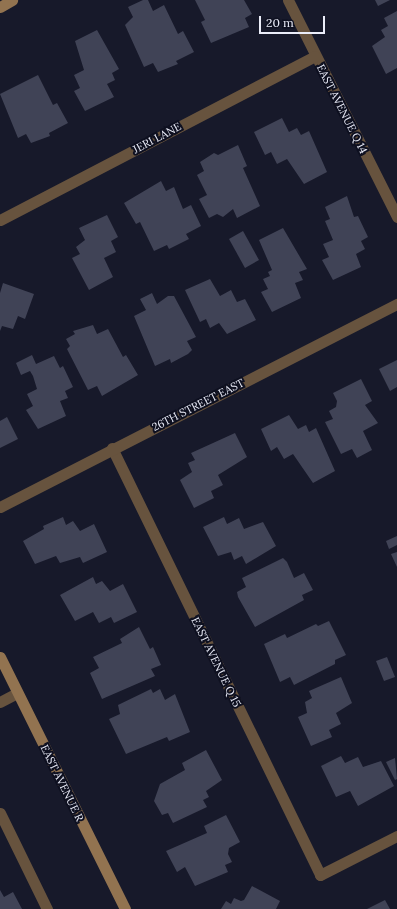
<!DOCTYPE html>
<html>
<head>
<meta charset="utf-8">
<style>
  body { margin:0 }
  #map { position:relative; width:397px; height:909px; overflow:hidden; background:#17192a; font-family:Lora,serif }
  div>[style] { position:absolute }
  .building>* { inset:0; background:#404356 }
  .minor>* { height:11px; margin:-5.5px; padding:0 5.5px; transform-origin:5.5px; border-radius:5.5px; background:#67533e }
  .secondary>* { height:11px; margin:-5.5px; padding:0 5.5px; transform-origin:5.5px; border-radius:5.5px; background:#927350 }
  span { translate:-50% -50%; white-space:nowrap; text-align:center; line-height:1.15; -webkit-text-stroke:4px #0e1020; paint-order:stroke }
  .street-label { font-size:11px; color:#ebedf9 }
  .scale { position:absolute; left:259px; top:16px; width:66px; height:18px; box-sizing:border-box; border:2px solid #ebedf9; border-top:0; padding-left:5px; font-size:12px; line-height:14px; white-space:nowrap; color:#ebedf9; -webkit-text-stroke:3px #0e1020; paint-order:stroke }
</style>
</head>
<body>
<div id="map">
  <div class="building">
    <div style="clip-path:polygon(143px 0,148px 0,153px 11px,164px 5px,178px 34px,183px 31px,194px 52px,176px 61px,178px 64px,158px 72px,153px 63px,144px 67px,125px 25px,133px 17px,128px 7px)"></div>
    <div style="clip-path:polygon(195px 0,244px 0,252px 14px,245px 18px,249px 27px,211px 43px,201px 22px,205px 20px)"></div>
    <div style="clip-path:polygon(375px 0,390px 0,378px 6px)"></div>
    <div style="clip-path:polygon(397px 11px,397px 68px,386px 74px,372px 46px,385px 37px,381px 30px,388px 26px,384px 18px)"></div>
    <div style="clip-path:polygon(97px 30px,119px 69px,112px 73px,115px 80px,107px 84px,114px 97px,85px 111px,74px 91px,80px 88px,74px 75px,84px 70px,75px 41px)"></div>
    <div style="clip-path:polygon(38px 75px,53px 105px,57px 103px,68px 123px,49px 133px,50px 136px,31px 143px,26px 134px,18px 138px,0 94px)"></div>
    <div style="clip-path:polygon(282px 118px,289px 132px,297px 128px,301px 135px,309px 131px,327px 172px,304px 184px,287px 159px,277px 164px,271px 152px,265px 155px,254px 132px)"></div>
    <div style="clip-path:polygon(238px 145px,247px 166px,243px 168px,260px 206px,237px 218px,233px 209px,223px 217px,217px 214px,209px 218px,199px 199px,207px 195px,197px 175px,204px 171px,200px 162px,214px 153px,218px 155px)"></div>
    <div style="clip-path:polygon(161px 181px,166px 191px,174px 187px,183px 209px,191px 205px,201px 226px,186px 234px,189px 239px,169px 249px,167px 245px,154px 251px,140px 222px,136px 224px,124px 203px)"></div>
    <div style="clip-path:polygon(347px 196px,354px 217px,358px 216px,368px 237px,361px 241px,365px 249px,356px 254px,361px 267px,333px 280px,322px 260px,329px 257px,323px 244px,333px 240px,325px 221px,330px 219px,325px 207px)"></div>
    <div style="clip-path:polygon(107px 215px,118px 237px,111px 241px,116px 252px,104px 258px,113px 277px,89px 290px,72px 258px,80px 254px,76px 247px,85px 240px,79px 228px)"></div>
    <div style="clip-path:polygon(283px 228px,307px 269px,299px 272px,303px 280px,295px 283px,301px 298px,272px 312px,261px 292px,268px 289px,263px 279px,270px 276px,268px 272px,272px 270px,259px 240px)"></div>
    <div style="clip-path:polygon(243px 231px,259px 260px,245px 268px,229px 239px)"></div>
    <div style="clip-path:polygon(210px 279px,220px 296px,231px 290px,237px 302px,245px 299px,256px 320px,227px 334px,219px 323px,210px 328px,206px 319px,200px 322px,185px 290px)"></div>
    <div style="clip-path:polygon(3px 283px,34px 294px,25px 319px,18px 316px,13px 329px,2px 326px,0 331px,0 293px)"></div>
    <div style="clip-path:polygon(152px 293px,157px 304px,168px 296px,174px 296px,196px 337px,187px 341px,192px 350px,188px 354px,171px 363px,170px 359px,155px 366px,134px 316px,146px 310px,140px 299px)"></div>
    <div style="clip-path:polygon(93px 325px,97px 334px,108px 329px,123px 357px,126px 355px,138px 375px,102px 396px,97px 386px,88px 390px,67px 349px,70px 346px,66px 339px,75px 334px,73px 331px)"></div>
    <div style="clip-path:polygon(32px 355px,36px 364px,54px 356px,60px 368px,63px 366px,73px 387px,65px 391px,68px 398px,60px 401px,66px 416px,38px 429px,26px 410px,33px 406px,27px 394px,37px 389px,33px 376px,30px 371px,21px 375px,16px 363px)"></div>
    <div style="clip-path:polygon(397px 360px,397px 387px,390px 391px,379px 369px)"></div>
    <div style="clip-path:polygon(361px 379px,372px 401px,365px 405px,378px 423px,363px 431px,372px 450px,357px 458px,352px 449px,341px 454px,325px 422px,333px 419px,329px 411px,336px 407px,337px 401px,333px 393px)"></div>
    <div style="clip-path:polygon(289px 415px,298px 429px,306px 425px,309px 432px,316px 428px,335px 471px,313px 483px,293px 454px,284px 459px,277px 447px,271px 451px,261px 429px)"></div>
    <div style="clip-path:polygon(7px 417px,18px 439px,0 448px,0 421px)"></div>
    <div style="clip-path:polygon(235px 433px,247px 457px,218px 475px,223px 485px,211px 491px,214px 498px,194px 508px,180px 480px,192px 472px,188px 463px,195px 460px,191px 453px)"></div>
    <div style="clip-path:polygon(63px 517px,66px 525px,73px 521px,80px 531px,94px 524px,107px 552px,83px 563px,80px 557px,60px 563px,56px 556px,35px 564px,23px 541px,44px 529px,43px 526px)"></div>
    <div style="clip-path:polygon(224px 517px,227px 524px,239px 518px,244px 529px,263px 522px,276px 546px,246px 564px,242px 556px,234px 560px,231px 552px,218px 556px,203px 527px)"></div>
    <div style="clip-path:polygon(397px 536px,397px 545px,389px 549px,386px 541px)"></div>
    <div style="clip-path:polygon(397px 552px,397px 567px,391px 554px)"></div>
    <div style="clip-path:polygon(283px 558px,287px 562px,294px 578px,304px 573px,313px 590px,302px 595px,304px 600px,255px 627px,238px 597px,237px 592px,246px 587px,242px 578px)"></div>
    <div style="clip-path:polygon(93px 577px,96px 584px,102px 581px,110px 591px,123px 584px,137px 612px,114px 623px,111px 617px,99px 623px,93px 612px,75px 621px,60px 595px)"></div>
    <div style="clip-path:polygon(329px 621px,346px 655px,335px 660px,335px 664px,294px 685px,290px 677px,280px 682px,264px 644px,285px 634px,287px 638px,316px 624px,318px 626px)"></div>
    <div style="clip-path:polygon(139px 627px,150px 649px,153px 647px,161px 665px,151px 669px,155px 676px,102px 699px,90px 673px,99px 668px,93px 657px,122px 643px,120px 639px)"></div>
    <div style="clip-path:polygon(387px 657px,395px 677px,384px 681px,376px 661px)"></div>
    <div style="clip-path:polygon(341px 677px,352px 703px,336px 713px,341px 724px,329px 730px,332px 737px,311px 746px,298px 717px,307px 713px,305px 702px,312px 698px,309px 691px)"></div>
    <div style="clip-path:polygon(151px 689px,153px 693px,160px 689px,165px 700px,175px 694px,190px 732px,169px 741px,167px 737px,126px 754px,109px 719px,120px 714px,118px 705px)"></div>
    <div style="clip-path:polygon(206px 750px,222px 780px,206px 791px,209px 797px,203px 800px,207px 807px,173px 823px,168px 813px,162px 815px,154px 801px,160px 784px,185px 770px,182px 763px)"></div>
    <div style="clip-path:polygon(341px 756px,345px 763px,358px 757px,363px 767px,381px 761px,394px 786px,358px 806px,350px 791px,336px 797px,321px 766px)"></div>
    <div style="clip-path:polygon(395px 758px,397px 779px,395px 780px,386px 762px)"></div>
    <div style="clip-path:polygon(226px 815px,240px 842px,229px 848px,228px 854px,232px 862px,225px 865px,228px 872px,195px 886px,185px 867px,177px 872px,166px 851px,207px 833px,204px 826px)"></div>
    <div style="clip-path:polygon(252px 886px,280px 901px,276px 909px,221px 909px,226px 901px,231px 904px,234px 898px,241px 901px,244px 900px)"></div>
    <div style="clip-path:polygon(0 890px,4px 897px,13px 892px,22px 909px,0 909px)"></div>
    <div style="clip-path:polygon(385px 900px,390px 909px,367px 909px)"></div>
  </div>
  <div class="minor">
    <div style="left:288px;top:0;width:243px;rotate:63.3deg"></div>
    <div style="left:0;top:220px;width:355px;rotate:-27.5deg"></div>
    <div style="left:112px;top:448px;width:475px;rotate:64deg"></div>
    <div style="left:320px;top:875px;width:86px;rotate:-26.9deg"></div>
    <div style="left:0;top:507px;width:446px;rotate:-27.1deg"></div>
    <div style="left:0;top:702px;width:19px;rotate:-28deg"></div>
    <div style="left:0;top:813px;width:107px;rotate:63.9deg"></div>
  </div>
  <div class="secondary">
    <div style="left:0;top:7px;width:14px;rotate:-30deg"></div>
    <div style="left:0;top:657px;width:281px;rotate:63.6deg"></div>
  </div>
  <div class="street-label">
    <span style="left:342px;top:109px;rotate:63deg">EAST AVENUE Q 14</span>
    <span style="left:157px;top:138px;rotate:-28deg">JERI LANE</span>
    <span style="left:198px;top:405px;rotate:-27deg">26TH STREET EAST</span>
    <span style="left:216px;top:662px;rotate:64deg">EAST AVENUE Q 15</span>
    <span style="left:62px;top:783px;rotate:64deg">EAST AVENUE R</span>
  </div>
  <div class="scale">20 m</div>
</div>
</body>
</html>
